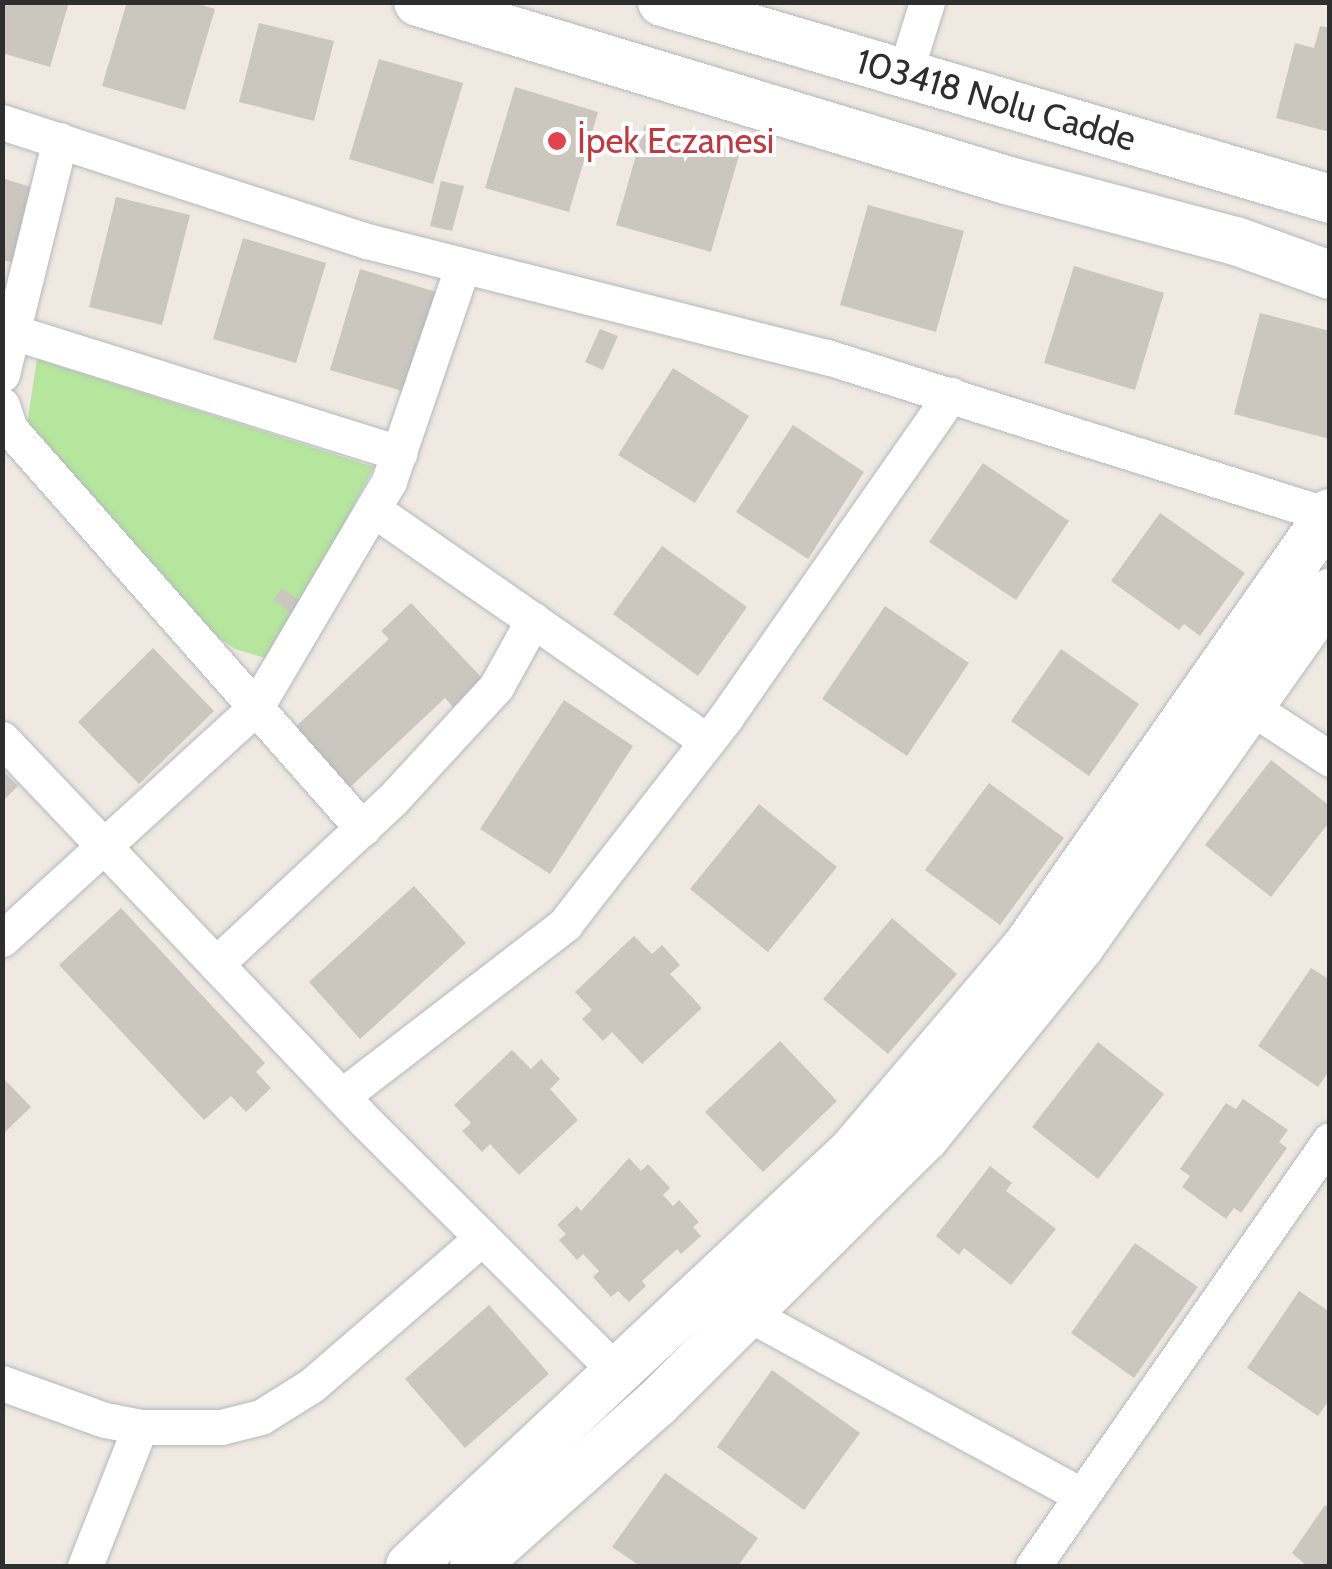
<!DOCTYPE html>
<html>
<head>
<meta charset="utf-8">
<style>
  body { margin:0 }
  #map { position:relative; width:1332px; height:1569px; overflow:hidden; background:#efe9e1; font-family:Cabin,sans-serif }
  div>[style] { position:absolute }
  .green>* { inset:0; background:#b6e59e }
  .building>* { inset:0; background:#cbc7bf }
  .roads { filter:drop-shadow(0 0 2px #b4b7c1) drop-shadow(0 0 2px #b4b7c1) }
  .minor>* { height:35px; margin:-17.5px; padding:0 17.5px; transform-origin:17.5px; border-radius:17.5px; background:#fff }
  .secondary>* { height:48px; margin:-24px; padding:0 24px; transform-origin:24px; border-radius:24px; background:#fff }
  .dots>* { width:28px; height:28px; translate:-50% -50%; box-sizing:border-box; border:5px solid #fff; border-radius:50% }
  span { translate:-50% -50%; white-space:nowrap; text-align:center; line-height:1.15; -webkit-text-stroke:8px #fff; paint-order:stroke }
  .street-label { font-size:35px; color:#2e2e2e }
  .health-label { font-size:35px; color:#be3a42 }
  .left { translate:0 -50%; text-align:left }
  .frame { position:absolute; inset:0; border:5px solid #2e2e2e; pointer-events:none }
</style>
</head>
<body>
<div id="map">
  <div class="green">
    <div style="clip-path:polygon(37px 359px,374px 467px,272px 660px,235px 649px,209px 631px,27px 425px)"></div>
  </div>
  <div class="building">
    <div style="clip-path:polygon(2px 2px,69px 2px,50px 67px,2px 53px)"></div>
    <div style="clip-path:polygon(127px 2px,192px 2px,215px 9px,185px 110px,102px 86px)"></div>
    <div style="clip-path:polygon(259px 23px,334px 41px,314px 121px,239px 102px)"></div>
    <div style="clip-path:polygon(1320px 26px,1330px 28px,1330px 132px,1276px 118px,1295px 43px,1314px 48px)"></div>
    <div style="clip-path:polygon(379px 59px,463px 83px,433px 184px,349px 159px)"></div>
    <div style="clip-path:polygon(515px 87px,598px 112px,569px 212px,485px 188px)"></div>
    <div style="clip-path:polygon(645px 124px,740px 152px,711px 252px,616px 225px)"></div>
    <div style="clip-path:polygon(2px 178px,37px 189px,15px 263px,2px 260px)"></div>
    <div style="clip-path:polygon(441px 181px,464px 186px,452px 231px,430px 226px)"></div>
    <div style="clip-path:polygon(116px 197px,190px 215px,162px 325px,89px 307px)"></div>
    <div style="clip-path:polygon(868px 205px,964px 231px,936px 332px,840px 305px)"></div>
    <div style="clip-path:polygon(243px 238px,326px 263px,296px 363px,213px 339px)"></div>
    <div style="clip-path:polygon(1074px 266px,1164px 293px,1135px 390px,1044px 363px)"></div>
    <div style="clip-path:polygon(360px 269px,443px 294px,413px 394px,330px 370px)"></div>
    <div style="clip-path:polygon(1260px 313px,1330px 331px,1330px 439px,1234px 414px)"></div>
    <div style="clip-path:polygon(600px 329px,618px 336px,603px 370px,585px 362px)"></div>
    <div style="clip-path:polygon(673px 368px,749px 416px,695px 503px,618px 455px)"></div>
    <div style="clip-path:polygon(793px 425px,864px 472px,808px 559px,736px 512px)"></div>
    <div style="clip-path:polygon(983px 463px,1069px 521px,1016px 600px,929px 542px)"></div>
    <div style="clip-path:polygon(1160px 513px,1245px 573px,1200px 636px,1184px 624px,1179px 630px,1111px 581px)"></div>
    <div style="clip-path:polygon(662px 546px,747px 607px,698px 676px,613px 614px)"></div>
    <div style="clip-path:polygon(282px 588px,300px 601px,292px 613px,273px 600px)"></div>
    <div style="clip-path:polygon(411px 603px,483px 679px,453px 707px,445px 698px,345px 792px,289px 733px,389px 639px,381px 631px)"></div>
    <div style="clip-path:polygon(885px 606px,969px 663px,907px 756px,822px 699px)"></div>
    <div style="clip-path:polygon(153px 648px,214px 711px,139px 784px,78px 722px)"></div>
    <div style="clip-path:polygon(1061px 649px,1139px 704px,1089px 776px,1011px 721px)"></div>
    <div style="clip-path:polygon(564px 700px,633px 746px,550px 874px,480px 829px)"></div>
    <div style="clip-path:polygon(1271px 760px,1330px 806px,1330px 821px,1271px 897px,1205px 845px)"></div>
    <div style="clip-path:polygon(2px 770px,18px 786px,2px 802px)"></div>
    <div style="clip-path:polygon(989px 783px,1064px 838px,1000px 925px,925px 870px)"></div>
    <div style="clip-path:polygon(759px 804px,837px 867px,768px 952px,690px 889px)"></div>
    <div style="clip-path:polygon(414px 886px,466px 943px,360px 1039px,309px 982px)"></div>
    <div style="clip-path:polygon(121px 908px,265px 1063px,256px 1072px,271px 1088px,246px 1112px,231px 1096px,204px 1120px,59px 965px)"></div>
    <div style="clip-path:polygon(892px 918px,957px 974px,888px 1054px,823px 999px)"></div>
    <div style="clip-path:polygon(634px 936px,652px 954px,662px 945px,680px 965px,670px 974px,702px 1008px,642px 1064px,612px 1032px,603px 1041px,582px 1019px,592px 1010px,575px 992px)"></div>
    <div style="clip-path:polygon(1311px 968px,1330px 980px,1330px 1070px,1318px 1087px,1258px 1046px)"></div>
    <div style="clip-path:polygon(780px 1041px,837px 1101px,763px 1172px,705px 1112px)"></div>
    <div style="clip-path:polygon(1098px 1042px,1164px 1094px,1098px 1179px,1032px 1127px)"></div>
    <div style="clip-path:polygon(512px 1050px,531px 1069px,541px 1059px,560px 1079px,550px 1089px,578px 1120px,519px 1175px,490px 1144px,482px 1152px,462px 1131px,471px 1123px,454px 1105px)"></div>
    <div style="clip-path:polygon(2px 1077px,31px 1107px,2px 1135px)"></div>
    <div style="clip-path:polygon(1243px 1099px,1288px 1130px,1279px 1142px,1287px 1148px,1241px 1213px,1234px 1208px,1226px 1219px,1182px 1187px,1190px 1176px,1180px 1169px,1226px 1103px,1236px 1109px)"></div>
    <div style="clip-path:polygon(629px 1158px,641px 1171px,648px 1164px,670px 1188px,663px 1195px,673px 1206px,679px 1200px,699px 1222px,693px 1227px,701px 1236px,681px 1254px,677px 1249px,642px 1281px,646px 1286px,629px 1302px,618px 1291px,611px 1297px,593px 1277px,599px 1271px,583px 1254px,577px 1260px,559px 1240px,566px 1234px,557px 1225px,577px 1206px,581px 1211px)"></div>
    <div style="clip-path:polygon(990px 1166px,1012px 1183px,1006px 1191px,1056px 1229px,1011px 1285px,964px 1248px,959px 1255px,936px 1236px)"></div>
    <div style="clip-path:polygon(1135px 1243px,1198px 1287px,1134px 1378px,1071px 1333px)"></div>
    <div style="clip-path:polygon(1299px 1291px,1330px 1312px,1330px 1399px,1318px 1416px,1247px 1368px)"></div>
    <div style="clip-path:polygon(489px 1305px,549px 1374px,465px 1448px,405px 1379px)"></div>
    <div style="clip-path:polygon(772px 1370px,860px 1433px,804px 1510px,717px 1447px)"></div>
    <div style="clip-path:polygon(665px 1473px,758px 1538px,738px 1566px,640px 1566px,612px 1547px)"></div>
    <div style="clip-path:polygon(1325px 1505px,1330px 1508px,1330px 1566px,1307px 1566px,1292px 1553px)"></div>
  </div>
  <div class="roads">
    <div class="minor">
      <div style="left:905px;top:73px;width:74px;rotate:-72.8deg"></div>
      <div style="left:2px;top:122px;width:384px;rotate:18.1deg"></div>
      <div style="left:367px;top:241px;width:474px;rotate:14.2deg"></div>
      <div style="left:827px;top:357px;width:525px;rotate:17.5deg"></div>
      <div style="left:13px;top:332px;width:405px;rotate:17.4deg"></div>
      <div style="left:2px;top:374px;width:241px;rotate:-76.1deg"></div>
      <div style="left:2px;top:405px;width:25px;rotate:72deg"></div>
      <div style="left:10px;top:429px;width:533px;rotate:48.57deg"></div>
      <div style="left:373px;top:509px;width:407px;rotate:34.8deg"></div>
      <div style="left:1249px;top:706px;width:97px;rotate:33.2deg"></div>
      <div style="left:2px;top:739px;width:527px;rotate:46.46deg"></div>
      <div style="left:365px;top:1121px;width:357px;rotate:44.9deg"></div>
      <div style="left:2px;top:939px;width:344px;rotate:-42.4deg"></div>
      <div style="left:256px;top:707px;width:262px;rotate:-59.5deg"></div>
      <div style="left:389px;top:481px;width:228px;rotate:-71.1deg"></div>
      <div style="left:216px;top:964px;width:241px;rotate:-43deg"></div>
      <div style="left:392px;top:800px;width:154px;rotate:-47.4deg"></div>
      <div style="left:496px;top:687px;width:77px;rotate:-61.1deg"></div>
      <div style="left:342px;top:1096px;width:282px;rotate:-37.6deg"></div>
      <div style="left:565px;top:924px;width:262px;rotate:-52.1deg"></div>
      <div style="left:726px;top:717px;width:393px;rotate:-55.1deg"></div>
      <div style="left:747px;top:1313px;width:380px;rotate:28.6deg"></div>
      <div style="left:2px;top:1383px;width:109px;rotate:19.8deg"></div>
      <div style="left:105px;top:1420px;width:36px;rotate:11deg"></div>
      <div style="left:140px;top:1427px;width:81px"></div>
      <div style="left:221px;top:1427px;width:41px;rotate:-14deg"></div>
      <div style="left:261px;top:1417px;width:60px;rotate:-32.1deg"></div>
      <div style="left:312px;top:1385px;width:225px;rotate:-40.9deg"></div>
      <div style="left:85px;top:1566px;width:149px;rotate:-68.4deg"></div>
      <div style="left:1033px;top:1566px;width:519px;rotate:-55.12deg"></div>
    </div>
    <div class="secondary">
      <div style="left:418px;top:2px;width:614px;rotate:16.84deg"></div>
      <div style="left:1006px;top:180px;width:238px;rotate:14.9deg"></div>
      <div style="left:1236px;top:241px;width:100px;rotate:19.9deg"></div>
      <div style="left:662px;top:2px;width:696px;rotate:16.43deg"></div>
      <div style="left:410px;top:1566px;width:606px;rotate:-43.13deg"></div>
      <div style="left:852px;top:1152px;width:267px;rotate:-49.6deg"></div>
      <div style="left:1025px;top:949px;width:532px;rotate:-55.03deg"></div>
      <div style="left:474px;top:1566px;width:244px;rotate:-41.7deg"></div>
      <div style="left:656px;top:1404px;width:379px;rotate:-44.8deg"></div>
      <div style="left:925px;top:1137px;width:246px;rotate:-50.9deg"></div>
      <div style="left:1080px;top:946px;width:433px;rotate:-54.7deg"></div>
    </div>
  </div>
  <div class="dots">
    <div style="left:557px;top:141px;background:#e0444e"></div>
  </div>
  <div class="street-label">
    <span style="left:996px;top:100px;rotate:16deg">103418 Nolu Cadde</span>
  </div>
  <div class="health-label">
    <span class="left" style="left:577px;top:141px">İpek Eczanesi</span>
  </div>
  <div class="frame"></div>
</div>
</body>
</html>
